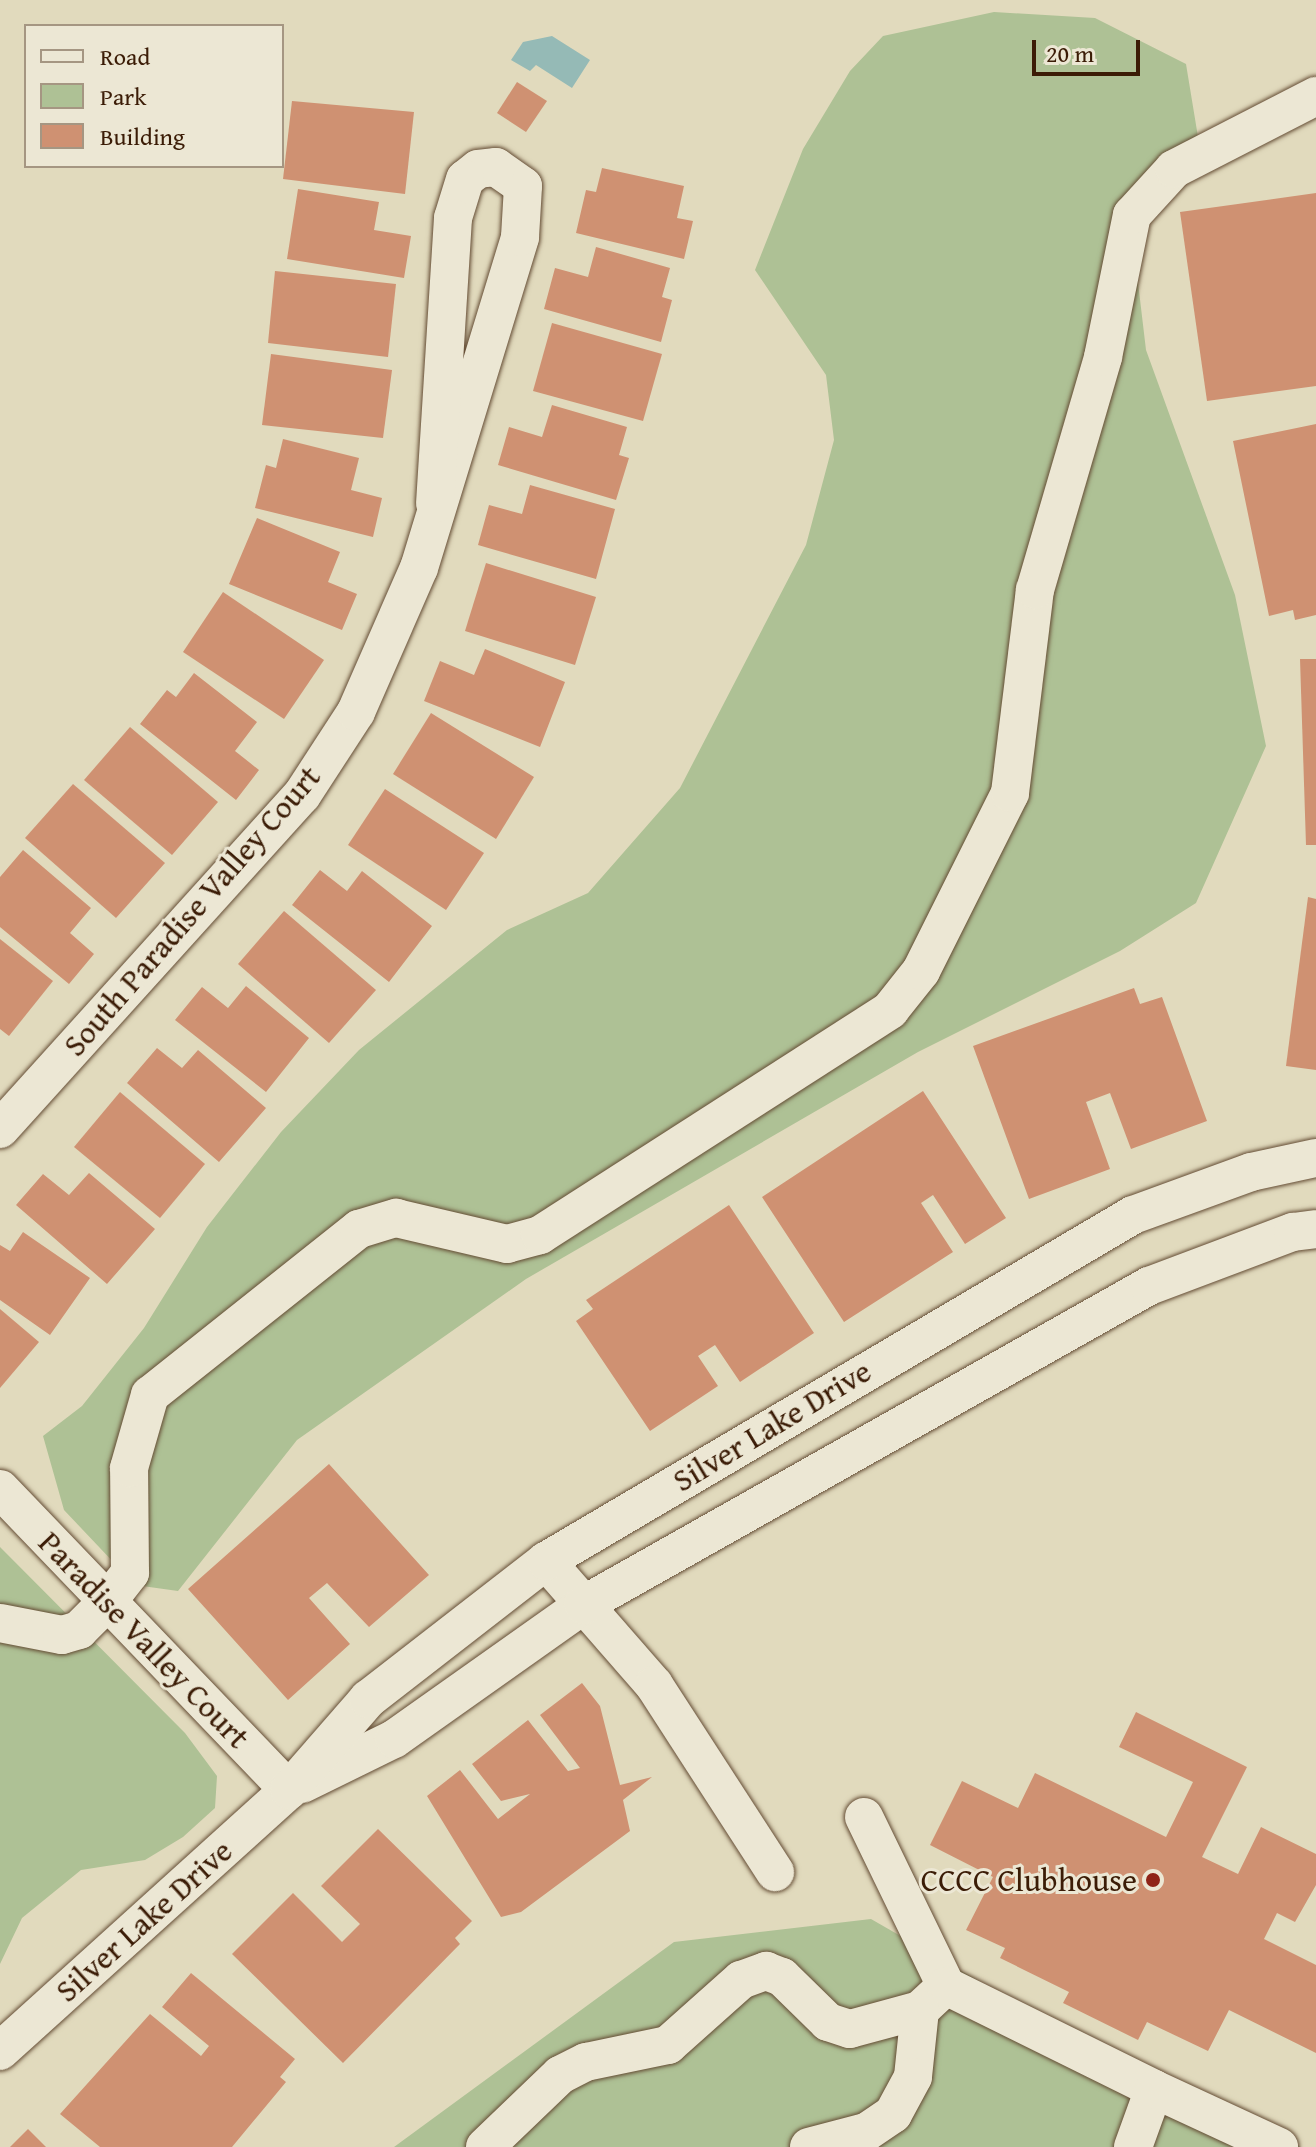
<!DOCTYPE html>
<html>
<head>
<meta charset="utf-8">
<style>
  body { margin:0 }
  #map { position:relative; width:1316px; height:2147px; overflow:hidden; background:#e1dabd; font-family:"Gentium Book Plus",serif }
  div>[style] { position:absolute }
  .green>* { inset:0; background:#aec195 }
  .water>* { inset:0; background:#95bab6 }
  .building>* { inset:0; background:#cf9172 }
  .roads { filter:drop-shadow(0 0 2px #644c34) drop-shadow(0 0 2px #644c34) }
  .minor>* { height:38px; margin:-19px; padding:0 19px; transform-origin:19px; border-radius:19px; background:#ece7d4 }
  .dots>* { width:22px; height:22px; translate:-50% -50%; box-sizing:border-box; border:4px solid #ece7d4; border-radius:50% }
  span { translate:-50% -50%; white-space:nowrap; text-align:center; line-height:1.15; -webkit-text-stroke:6px #ece7d4; paint-order:stroke }
  .street-label { font-size:32px; color:#3b1c06 }
  .poi-label { font-size:32px; color:#3b1c06 }
  .right { translate:-100% -50%; text-align:right }
  .legend { position:absolute; left:24px; top:24px; width:260px; height:144px; box-sizing:border-box; background:#ece7d4; border:2px solid #a59682; margin:0; padding:10px 14px; list-style:none; font-size:24px; color:#3b1c06 }
  .legend li { display:flex; align-items:center; gap:16px; height:40px }
  .legend b { width:40px; border:2px solid #a59682 }
  .scale { position:absolute; left:1032px; top:40px; width:108px; height:36px; box-sizing:border-box; border:4px solid #3b1c06; border-top:0; padding-left:10px; font-size:24px; line-height:28px; white-space:nowrap; color:#3b1c06; -webkit-text-stroke:6px #ece7d4; paint-order:stroke }
</style>
</head>
<body>
<div id="map">
  <div class="green">
    <div style="clip-path:polygon(994px 12px,1095px 18px,1186px 64px,1198px 137px,1130px 215px,1146px 350px,1235px 595px,1266px 746px,1196px 903px,1120px 951px,918px 1052px,526px 1279px,297px 1440px,178px 1591px,135px 1585px,64px 1510px,43px 1436px,82px 1406px,144px 1328px,207px 1227px,281px 1132px,359px 1050px,507px 930px,588px 893px,680px 788px,806px 545px,834px 440px,826px 375px,755px 270px,803px 149px,850px 71px,883px 36px)"></div>
    <div style="clip-path:polygon(0 1547px,185px 1733px,217px 1776px,215px 1808px,183px 1837px,145px 1860px,81px 1870px,22px 1918px,0 1964px)"></div>
    <div style="clip-path:polygon(871px 1919px,1141px 2074px,1301px 2147px,394px 2147px,674px 1942px)"></div>
  </div>
  <div class="water">
    <div style="clip-path:polygon(552px 36px,590px 60px,572px 88px,536px 65px,530px 71px,511px 60px,523px 42px)"></div>
  </div>
  <div class="building">
    <div style="clip-path:polygon(517px 82px,547px 101px,526px 132px,497px 113px)"></div>
    <div style="clip-path:polygon(292px 101px,414px 112px,405px 194px,283px 179px)"></div>
    <div style="clip-path:polygon(602px 168px,684px 186px,677px 218px,693px 221px,684px 259px,576px 233px,586px 190px,596px 192px)"></div>
    <div style="clip-path:polygon(298px 189px,379px 202px,374px 230px,411px 236px,404px 278px,287px 259px)"></div>
    <div style="clip-path:polygon(1316px 193px,1316px 386px,1207px 401px,1180px 212px)"></div>
    <div style="clip-path:polygon(596px 247px,670px 268px,662px 297px,672px 300px,661px 342px,544px 309px,555px 268px,588px 277px)"></div>
    <div style="clip-path:polygon(275px 271px,396px 284px,388px 357px,268px 343px)"></div>
    <div style="clip-path:polygon(552px 323px,662px 354px,643px 421px,533px 391px)"></div>
    <div style="clip-path:polygon(271px 354px,392px 370px,383px 438px,262px 425px)"></div>
    <div style="clip-path:polygon(552px 405px,627px 427px,619px 455px,629px 458px,616px 500px,498px 465px,509px 427px,542px 437px)"></div>
    <div style="clip-path:polygon(1316px 424px,1316px 615px,1295px 620px,1293px 610px,1269px 616px,1233px 441px)"></div>
    <div style="clip-path:polygon(283px 439px,359px 458px,351px 490px,382px 498px,373px 537px,255px 508px,266px 465px,276px 468px)"></div>
    <div style="clip-path:polygon(530px 485px,615px 509px,596px 579px,478px 545px,489px 505px,522px 514px)"></div>
    <div style="clip-path:polygon(257px 518px,340px 552px,328px 582px,357px 594px,342px 630px,229px 584px)"></div>
    <div style="clip-path:polygon(486px 563px,596px 597px,575px 665px,465px 631px)"></div>
    <div style="clip-path:polygon(223px 592px,324px 660px,284px 719px,183px 652px)"></div>
    <div style="clip-path:polygon(485px 649px,565px 682px,540px 747px,424px 701px,440px 661px,474px 675px)"></div>
    <div style="clip-path:polygon(1300px 659px,1316px 659px,1316px 845px,1306px 845px)"></div>
    <div style="clip-path:polygon(194px 673px,257px 722px,235px 751px,259px 770px,236px 800px,140px 724px,167px 690px,176px 697px)"></div>
    <div style="clip-path:polygon(431px 713px,534px 777px,496px 839px,393px 774px)"></div>
    <div style="clip-path:polygon(130px 727px,218px 802px,172px 855px,84px 780px)"></div>
    <div style="clip-path:polygon(73px 784px,165px 863px,116px 918px,25px 838px)"></div>
    <div style="clip-path:polygon(385px 789px,484px 853px,446px 910px,348px 845px)"></div>
    <div style="clip-path:polygon(23px 850px,91px 908px,70px 933px,94px 954px,69px 984px,0 927px,0 877px)"></div>
    <div style="clip-path:polygon(320px 870px,347px 891px,362px 871px,432px 926px,389px 982px,292px 905px)"></div>
    <div style="clip-path:polygon(1308px 897px,1316px 899px,1316px 1070px,1286px 1066px)"></div>
    <div style="clip-path:polygon(284px 911px,376px 990px,329px 1043px,238px 964px)"></div>
    <div style="clip-path:polygon(0 939px,53px 981px,9px 1036px,0 1029px)"></div>
    <div style="clip-path:polygon(246px 986px,309px 1038px,266px 1092px,175px 1020px,202px 987px,228px 1008px)"></div>
    <div style="clip-path:polygon(1134px 988px,1140px 1004px,1162px 997px,1207px 1121px,1131px 1149px,1110px 1093px,1086px 1102px,1110px 1169px,1029px 1199px,973px 1046px)"></div>
    <div style="clip-path:polygon(157px 1048px,182px 1068px,198px 1050px,266px 1108px,219px 1162px,127px 1083px)"></div>
    <div style="clip-path:polygon(923px 1091px,1006px 1218px,965px 1244px,933px 1195px,921px 1203px,953px 1252px,844px 1322px,762px 1197px)"></div>
    <div style="clip-path:polygon(120px 1092px,205px 1164px,160px 1218px,74px 1147px)"></div>
    <div style="clip-path:polygon(89px 1173px,155px 1229px,107px 1284px,16px 1205px,43px 1174px,69px 1195px)"></div>
    <div style="clip-path:polygon(729px 1205px,814px 1333px,740px 1382px,715px 1345px,698px 1356px,718px 1386px,650px 1431px,576px 1321px,593px 1309px,586px 1300px)"></div>
    <div style="clip-path:polygon(23px 1232px,90px 1278px,50px 1335px,0 1300px,0 1245px,10px 1251px)"></div>
    <div style="clip-path:polygon(0 1309px,39px 1342px,0 1388px)"></div>
    <div style="clip-path:polygon(329px 1464px,429px 1575px,369px 1627px,327px 1583px,309px 1598px,350px 1644px,288px 1700px,188px 1589px)"></div>
    <div style="clip-path:polygon(582px 1683px,600px 1706px,620px 1785px,652px 1777px,623px 1800px,630px 1831px,521px 1912px,501px 1917px,427px 1796px,460px 1770px,498px 1819px,530px 1794px,501px 1801px,472px 1764px,528px 1720px,568px 1771px,580px 1768px,540px 1715px)"></div>
    <div style="clip-path:polygon(1136px 1712px,1247px 1767px,1202px 1857px,1238px 1874px,1261px 1827px,1316px 1854px,1316px 1885px,1295px 1922px,1277px 1913px,1264px 1939px,1316px 1965px,1316px 2053px,1229px 2010px,1208px 2051px,1147px 2022px,1138px 2040px,1063px 2003px,1069px 1992px,1000px 1958px,1005px 1948px,966px 1930px,993px 1877px,930px 1845px,962px 1781px,1018px 1808px,1035px 1773px,1166px 1837px,1193px 1782px,1119px 1747px)"></div>
    <div style="clip-path:polygon(378px 1829px,472px 1921px,455px 1938px,460px 1944px,343px 2063px,232px 1954px,293px 1893px,342px 1942px,360px 1924px,321px 1886px)"></div>
    <div style="clip-path:polygon(191px 1973px,295px 2059px,280px 2077px,286px 2082px,232px 2147px,100px 2147px,60px 2114px,150px 2014px,201px 2056px,209px 2046px,162px 2007px)"></div>
    <div style="clip-path:polygon(28px 2129px,46px 2147px,10px 2147px)"></div>
  </div>
  <div class="roads">
    <div class="minor">
      <div style="left:0;top:1129px;width:450px;rotate:-47.9deg"></div>
      <div style="left:302px;top:795px;width:99px;rotate:-57deg"></div>
      <div style="left:356px;top:712px;width:157px;rotate:-66.4deg"></div>
      <div style="left:419px;top:568px;width:346px;rotate:-73deg"></div>
      <div style="left:520px;top:237px;width:51px;rotate:-86.6deg"></div>
      <div style="left:523px;top:186px;width:33px;rotate:-145deg"></div>
      <div style="left:496px;top:167px;width:18px;rotate:174deg"></div>
      <div style="left:478px;top:169px;width:16px;rotate:142deg"></div>
      <div style="left:465px;top:179px;width:41px;rotate:107.1deg"></div>
      <div style="left:453px;top:218px;width:286px;rotate:93.6deg"></div>
      <div style="left:0;top:1489px;width:417px;rotate:46.2deg"></div>
      <div style="left:546px;top:1561px;width:164px;rotate:48.9deg"></div>
      <div style="left:654px;top:1685px;width:223px;rotate:57.1deg"></div>
      <div style="left:0;top:1623px;width:63px;rotate:11deg"></div>
      <div style="left:62px;top:1635px;width:18px;rotate:-16deg"></div>
      <div style="left:79px;top:1630px;width:41px;rotate:-45deg"></div>
      <div style="left:108px;top:1601px;width:36px;rotate:-52deg"></div>
      <div style="left:130px;top:1573px;width:105px;rotate:-90.5deg"></div>
      <div style="left:129px;top:1468px;width:76px;rotate:-74deg"></div>
      <div style="left:150px;top:1395px;width:267px;rotate:-38.5deg"></div>
      <div style="left:359px;top:1229px;width:39px;rotate:-17deg"></div>
      <div style="left:396px;top:1218px;width:114px;rotate:13.2deg"></div>
      <div style="left:507px;top:1244px;width:34px;rotate:-15deg"></div>
      <div style="left:540px;top:1235px;width:416px;rotate:-32.7deg"></div>
      <div style="left:890px;top:1010px;width:50px;rotate:-51.5deg"></div>
      <div style="left:921px;top:971px;width:199px;rotate:-63.4deg"></div>
      <div style="left:1010px;top:793px;width:205px;rotate:-83deg"></div>
      <div style="left:1035px;top:590px;width:243px;rotate:-73.7deg"></div>
      <div style="left:1103px;top:357px;width:145px;rotate:-78.5deg"></div>
      <div style="left:1132px;top:215px;width:62px;rotate:-47.6deg"></div>
      <div style="left:1174px;top:169px;width:160px;rotate:-27.2deg"></div>
      <div style="left:302px;top:1784px;width:102px;rotate:-26.1deg"></div>
      <div style="left:394px;top:1739px;width:232px;rotate:-35.3deg"></div>
      <div style="left:583px;top:1605px;width:650px;rotate:-29.41deg"></div>
      <div style="left:1149px;top:1286px;width:154px;rotate:-20.6deg"></div>
      <div style="left:1293px;top:1232px;width:23px;rotate:-7deg"></div>
      <div style="left:864px;top:1817px;width:188px;rotate:64.1deg"></div>
      <div style="left:920px;top:2010px;width:35px;rotate:-43deg"></div>
      <div style="left:946px;top:1986px;width:232px;rotate:26.3deg"></div>
      <div style="left:1154px;top:2089px;width:62px;rotate:109.9deg"></div>
      <div style="left:0;top:2051px;width:389px;rotate:-42.1deg"></div>
      <div style="left:289px;top:1790px;width:121px;rotate:-49deg"></div>
      <div style="left:368px;top:1699px;width:225px;rotate:-37.8deg"></div>
      <div style="left:546px;top:1561px;width:681px;rotate:-30.52deg"></div>
      <div style="left:1133px;top:1215px;width:126px;rotate:-20deg"></div>
      <div style="left:1251px;top:1172px;width:66px;rotate:-12.2deg"></div>
      <div style="left:1154px;top:2089px;width:138px;rotate:24.9deg"></div>
      <div style="left:485px;top:2147px;width:104px;rotate:-43.8deg"></div>
      <div style="left:560px;top:2075px;width:29px;rotate:-27deg"></div>
      <div style="left:586px;top:2062px;width:84px;rotate:-11.7deg"></div>
      <div style="left:668px;top:2045px;width:98px;rotate:-41.7deg"></div>
      <div style="left:741px;top:1980px;width:27px;rotate:-20deg"></div>
      <div style="left:766px;top:1971px;width:17px;rotate:21deg"></div>
      <div style="left:782px;top:1977px;width:64px;rotate:44.4deg"></div>
      <div style="left:828px;top:2022px;width:23px;rotate:18deg"></div>
      <div style="left:850px;top:2029px;width:73px;rotate:-15.2deg"></div>
      <div style="left:920px;top:2010px;width:67px;rotate:96deg"></div>
      <div style="left:913px;top:2077px;width:42px;rotate:118.4deg"></div>
      <div style="left:893px;top:2114px;width:32px;rotate:146deg"></div>
      <div style="left:866px;top:2132px;width:59px;rotate:165.3deg"></div>
    </div>
  </div>
  <div class="dots">
    <div style="left:1153px;top:1880px;background:#8f2418"></div>
  </div>
  <div class="street-label">
    <span style="left:192px;top:911px;rotate:-49deg">South Paradise Valley Court</span>
    <span style="left:772px;top:1426px;rotate:-31deg">Silver Lake Drive</span>
    <span style="left:144px;top:1640px;rotate:46deg">Paradise Valley Court</span>
    <span style="left:144px;top:1921px;rotate:-42deg">Silver Lake Drive</span>
  </div>
  <div class="poi-label">
    <span class="right" style="left:1137px;top:1880px">CCCC Clubhouse</span>
  </div>
  <ul class="legend">
  <li><b style="height:10px;background:#ece7d4"></b>Road</li>
  <li><b style="height:22px;background:#aec195"></b>Park</li>
  <li><b style="height:22px;background:#cf9172"></b>Building</li>
  </ul>
  <div class="scale">20 m</div>
</div>
</body>
</html>
